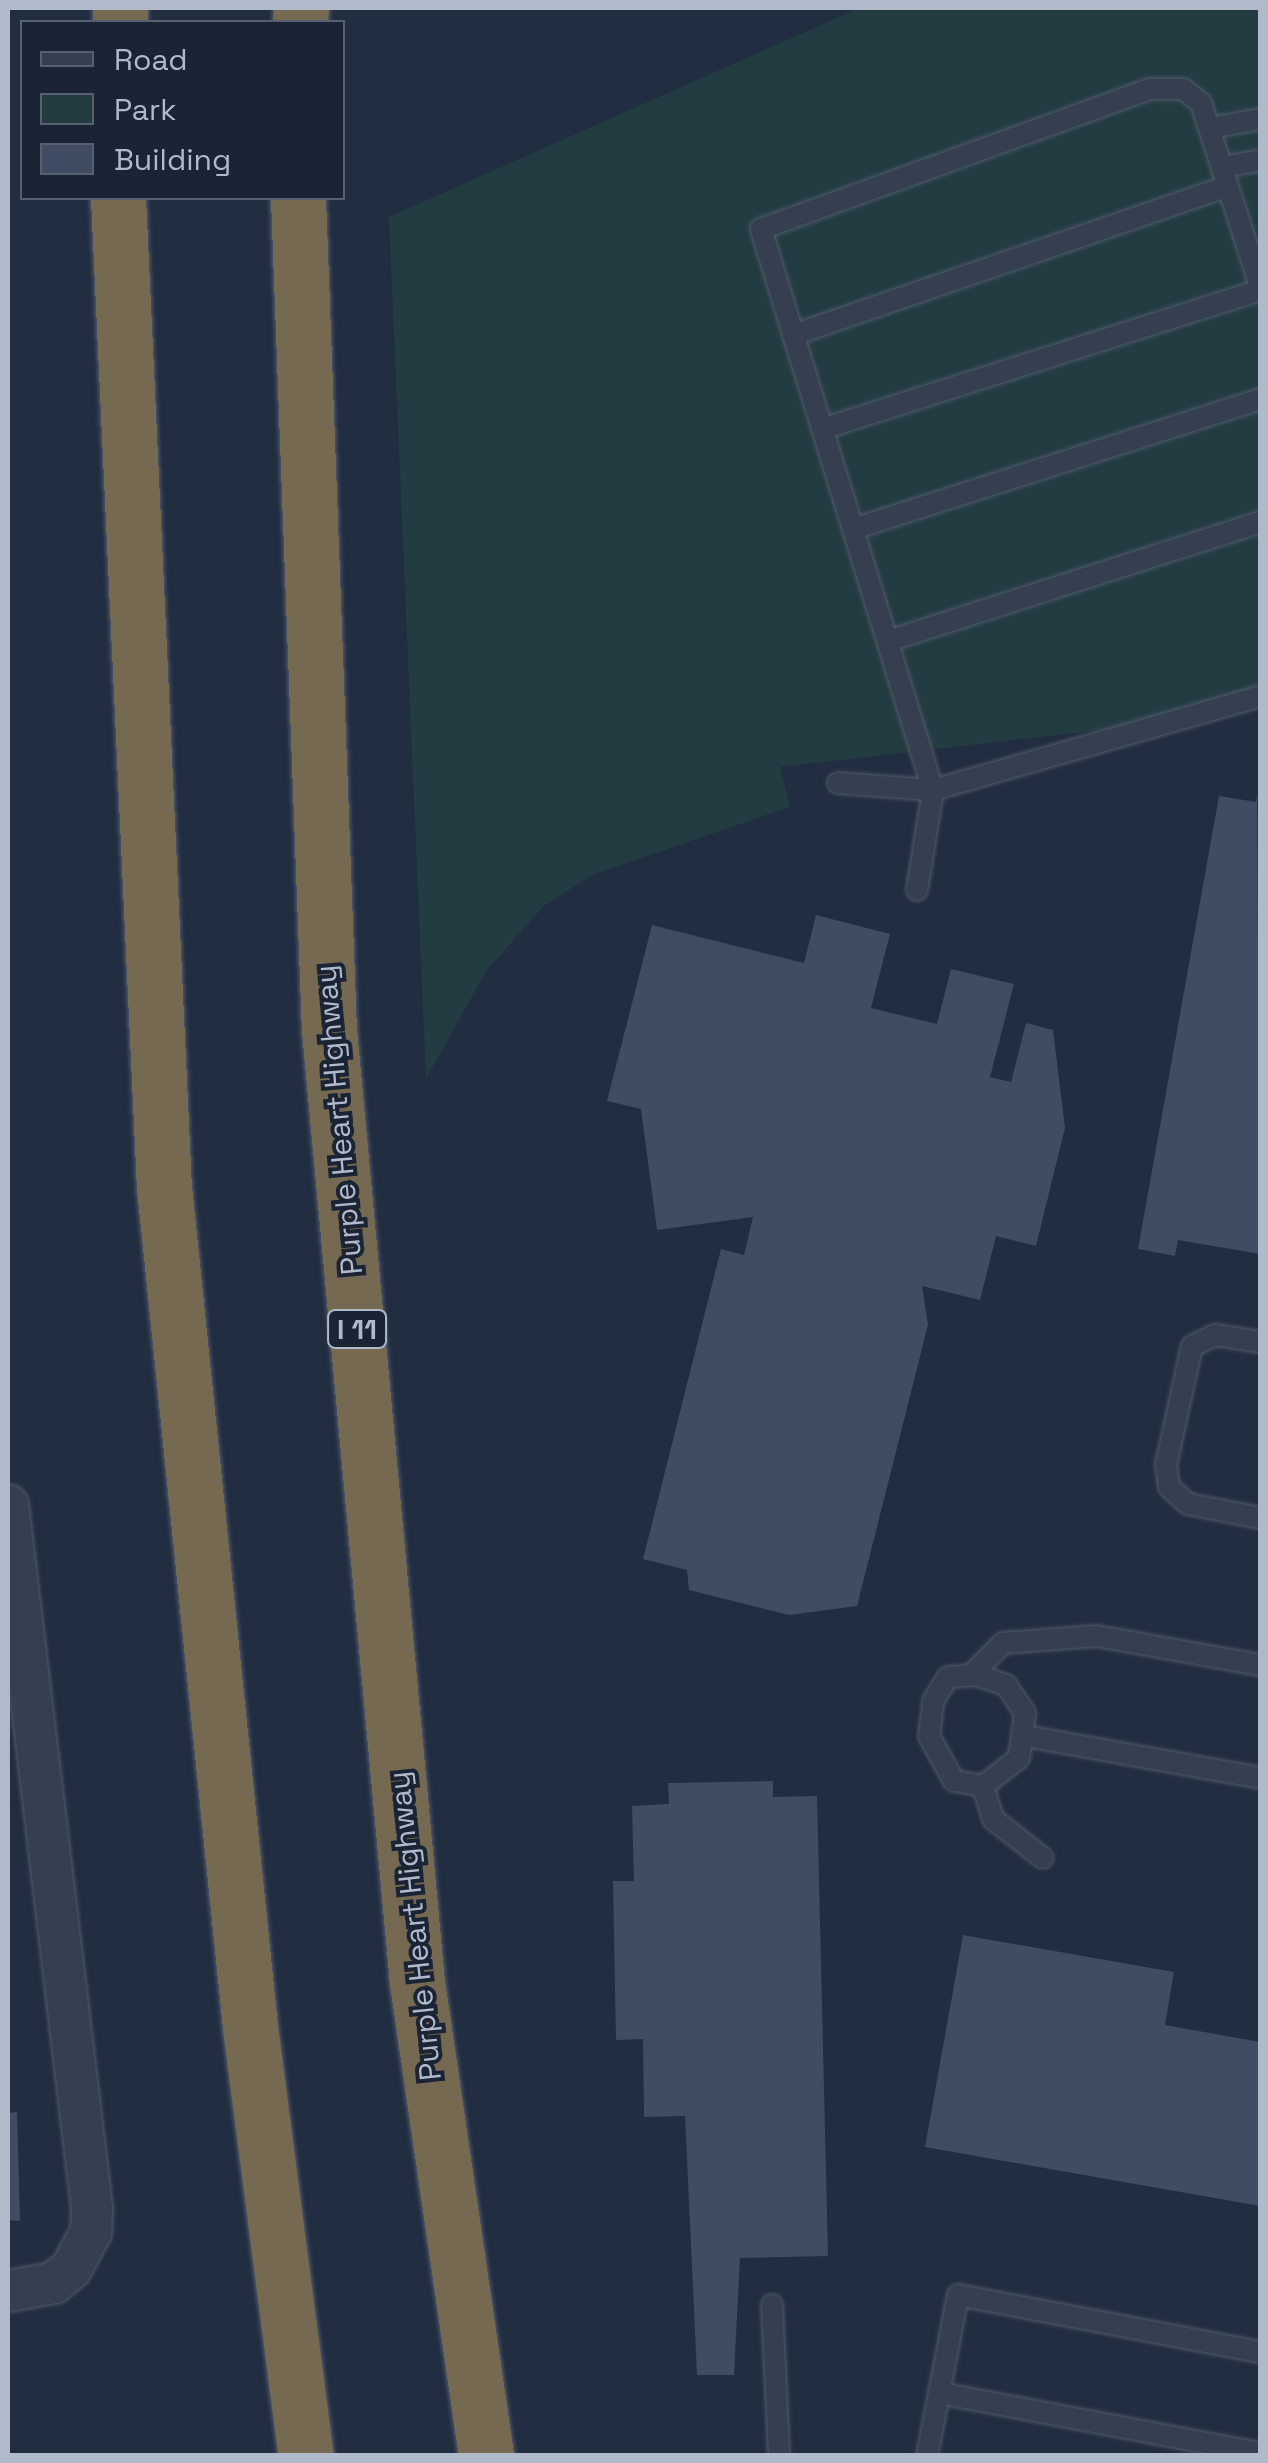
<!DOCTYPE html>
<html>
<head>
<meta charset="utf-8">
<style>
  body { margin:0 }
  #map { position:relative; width:1268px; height:2463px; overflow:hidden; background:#212d40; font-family:"Space Grotesk",sans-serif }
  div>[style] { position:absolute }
  .green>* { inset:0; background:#233c41 }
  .building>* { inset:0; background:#3f4c62 }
  .roads { filter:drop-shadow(0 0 2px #505a6a) drop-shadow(0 0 2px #505a6a) }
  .service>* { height:20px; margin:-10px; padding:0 10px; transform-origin:10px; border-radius:10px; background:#353f4f }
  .minor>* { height:40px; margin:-20px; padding:0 20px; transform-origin:20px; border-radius:20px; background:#353f4f }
  .motorway>* { height:55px; margin:-27.5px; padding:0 27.5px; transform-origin:27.5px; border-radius:27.5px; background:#766951 }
  span { translate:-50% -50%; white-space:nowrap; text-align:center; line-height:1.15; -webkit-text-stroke:8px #1a2434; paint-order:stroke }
  .shield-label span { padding:2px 8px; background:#1a2434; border:2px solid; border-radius:8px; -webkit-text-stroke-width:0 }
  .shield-label { font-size:28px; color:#b1baca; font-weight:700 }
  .street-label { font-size:30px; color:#b1baca }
  .frame { position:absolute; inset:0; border:10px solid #b1baca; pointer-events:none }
  .legend { position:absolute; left:20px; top:20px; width:325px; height:180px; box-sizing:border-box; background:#1a2434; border:2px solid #566070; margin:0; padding:12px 18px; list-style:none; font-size:30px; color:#b1baca }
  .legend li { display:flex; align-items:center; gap:20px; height:50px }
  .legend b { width:50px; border:2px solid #566070 }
</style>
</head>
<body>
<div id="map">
  <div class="green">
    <div style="clip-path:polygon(859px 8px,1260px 8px,1260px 690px,1119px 728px,780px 767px,790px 807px,592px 875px,544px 906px,487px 970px,426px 1079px,389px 217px)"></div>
  </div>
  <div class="building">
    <div style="clip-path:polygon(1257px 793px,1260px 1254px,1178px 1240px,1175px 1256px,1138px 1249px,1219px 796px,1256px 802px)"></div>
    <div style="clip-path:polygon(816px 915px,890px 934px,871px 1008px,937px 1024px,951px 969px,1014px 984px,990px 1077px,1011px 1082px,1026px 1023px,1053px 1030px,1065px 1128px,1036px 1246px,996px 1236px,980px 1300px,922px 1286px,928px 1325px,857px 1606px,789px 1615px,689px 1590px,687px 1570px,643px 1559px,721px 1249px,744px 1255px,753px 1217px,657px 1230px,641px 1109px,607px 1101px,652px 925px,804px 963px)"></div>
    <div style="clip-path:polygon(773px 1781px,773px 1797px,817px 1796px,828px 2256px,740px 2258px,734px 2375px,697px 2375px,685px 2116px,644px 2117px,643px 2039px,616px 2040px,613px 1881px,634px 1881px,632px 1806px,669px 1804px,668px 1783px)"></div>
    <div style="clip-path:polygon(963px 1935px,1174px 1972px,1165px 2025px,1260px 2042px,1260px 2206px,925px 2147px)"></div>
    <div style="clip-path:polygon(17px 2112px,20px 2221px,8px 2220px,8px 2113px)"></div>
  </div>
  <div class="roads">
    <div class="service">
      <div style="left:1210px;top:128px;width:51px;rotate:-10.2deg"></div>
      <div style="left:1222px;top:167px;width:39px;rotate:-10deg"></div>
      <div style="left:793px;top:335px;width:460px;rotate:-18.9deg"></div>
      <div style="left:822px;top:429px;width:460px;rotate:-17.6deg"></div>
      <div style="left:853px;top:529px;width:427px;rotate:-17.7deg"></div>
      <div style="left:888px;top:641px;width:391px;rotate:-17.7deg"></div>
      <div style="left:838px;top:783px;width:95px;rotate:4.2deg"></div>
      <div style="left:933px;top:790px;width:587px;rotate:-107.05deg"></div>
      <div style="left:761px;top:229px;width:412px;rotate:-19.8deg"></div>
      <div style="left:1149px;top:89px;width:34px"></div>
      <div style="left:1183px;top:89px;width:23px;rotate:38deg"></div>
      <div style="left:1201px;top:103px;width:192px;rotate:72.1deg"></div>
      <div style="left:917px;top:890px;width:101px;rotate:-80.9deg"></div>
      <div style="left:933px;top:790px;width:340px;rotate:-16deg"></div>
      <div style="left:1260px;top:1342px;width:46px;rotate:-171.2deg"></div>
      <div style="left:1215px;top:1335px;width:25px;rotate:154deg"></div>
      <div style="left:1192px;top:1346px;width:122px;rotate:102.3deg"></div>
      <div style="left:1166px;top:1465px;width:22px;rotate:82deg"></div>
      <div style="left:1169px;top:1487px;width:25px;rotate:42deg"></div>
      <div style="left:1188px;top:1504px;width:73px;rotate:11deg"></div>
      <div style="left:976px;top:1675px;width:32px;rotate:18deg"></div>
      <div style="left:1006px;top:1685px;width:34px;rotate:56deg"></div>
      <div style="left:1025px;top:1713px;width:45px;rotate:97.6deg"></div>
      <div style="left:1019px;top:1758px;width:46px;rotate:142.1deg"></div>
      <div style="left:983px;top:1786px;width:29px;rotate:-170deg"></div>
      <div style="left:954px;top:1781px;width:51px;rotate:-119.1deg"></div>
      <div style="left:929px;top:1736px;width:35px;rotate:-83deg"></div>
      <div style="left:933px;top:1701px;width:28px;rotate:-58deg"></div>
      <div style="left:948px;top:1677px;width:28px;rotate:-4deg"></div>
      <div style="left:970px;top:1676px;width:47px;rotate:-45deg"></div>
      <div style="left:1003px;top:1643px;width:94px;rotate:-4.3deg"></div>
      <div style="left:1097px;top:1636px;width:166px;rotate:10.1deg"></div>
      <div style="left:1025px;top:1736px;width:239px;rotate:10.1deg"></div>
      <div style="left:983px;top:1786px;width:34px;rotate:73deg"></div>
      <div style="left:993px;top:1819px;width:63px;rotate:38deg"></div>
      <div style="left:772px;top:2305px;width:151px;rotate:87.3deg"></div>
      <div style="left:939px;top:2393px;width:327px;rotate:10.6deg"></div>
      <div style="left:927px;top:2456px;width:164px;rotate:-79.1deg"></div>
      <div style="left:958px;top:2295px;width:307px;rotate:10.7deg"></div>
    </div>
    <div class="minor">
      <div style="left:8px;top:1505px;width:708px;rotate:83.19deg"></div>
      <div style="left:92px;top:2208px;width:24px;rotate:92deg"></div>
      <div style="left:91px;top:2232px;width:42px;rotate:118.4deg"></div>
      <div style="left:71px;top:2269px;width:22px;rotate:141deg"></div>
      <div style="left:54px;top:2283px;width:47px;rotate:170.1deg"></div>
    </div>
    <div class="motorway">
      <div style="left:120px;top:22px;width:14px;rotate:-90deg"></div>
      <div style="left:300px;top:22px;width:14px;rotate:-86deg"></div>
      <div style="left:118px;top:198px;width:990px;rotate:87.34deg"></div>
      <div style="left:164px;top:1187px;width:844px;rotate:84.15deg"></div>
      <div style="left:250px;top:2027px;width:433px;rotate:82.6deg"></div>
      <div style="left:298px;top:198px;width:833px;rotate:87.87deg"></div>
      <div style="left:329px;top:1030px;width:956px;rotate:84.72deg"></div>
      <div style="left:417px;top:1982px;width:479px;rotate:81.7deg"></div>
    </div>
  </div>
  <div class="shield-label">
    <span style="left:357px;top:1329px">I 11</span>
  </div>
  <div class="street-label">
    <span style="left:339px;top:1120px;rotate:-95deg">Purple Heart Highway</span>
    <span style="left:415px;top:1926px;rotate:-96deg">Purple Heart Highway</span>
  </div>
  <div class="frame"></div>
  <ul class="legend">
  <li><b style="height:12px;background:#353f4f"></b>Road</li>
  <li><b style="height:28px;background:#233c41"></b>Park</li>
  <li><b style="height:28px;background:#3f4c62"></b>Building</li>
  </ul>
</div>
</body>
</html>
